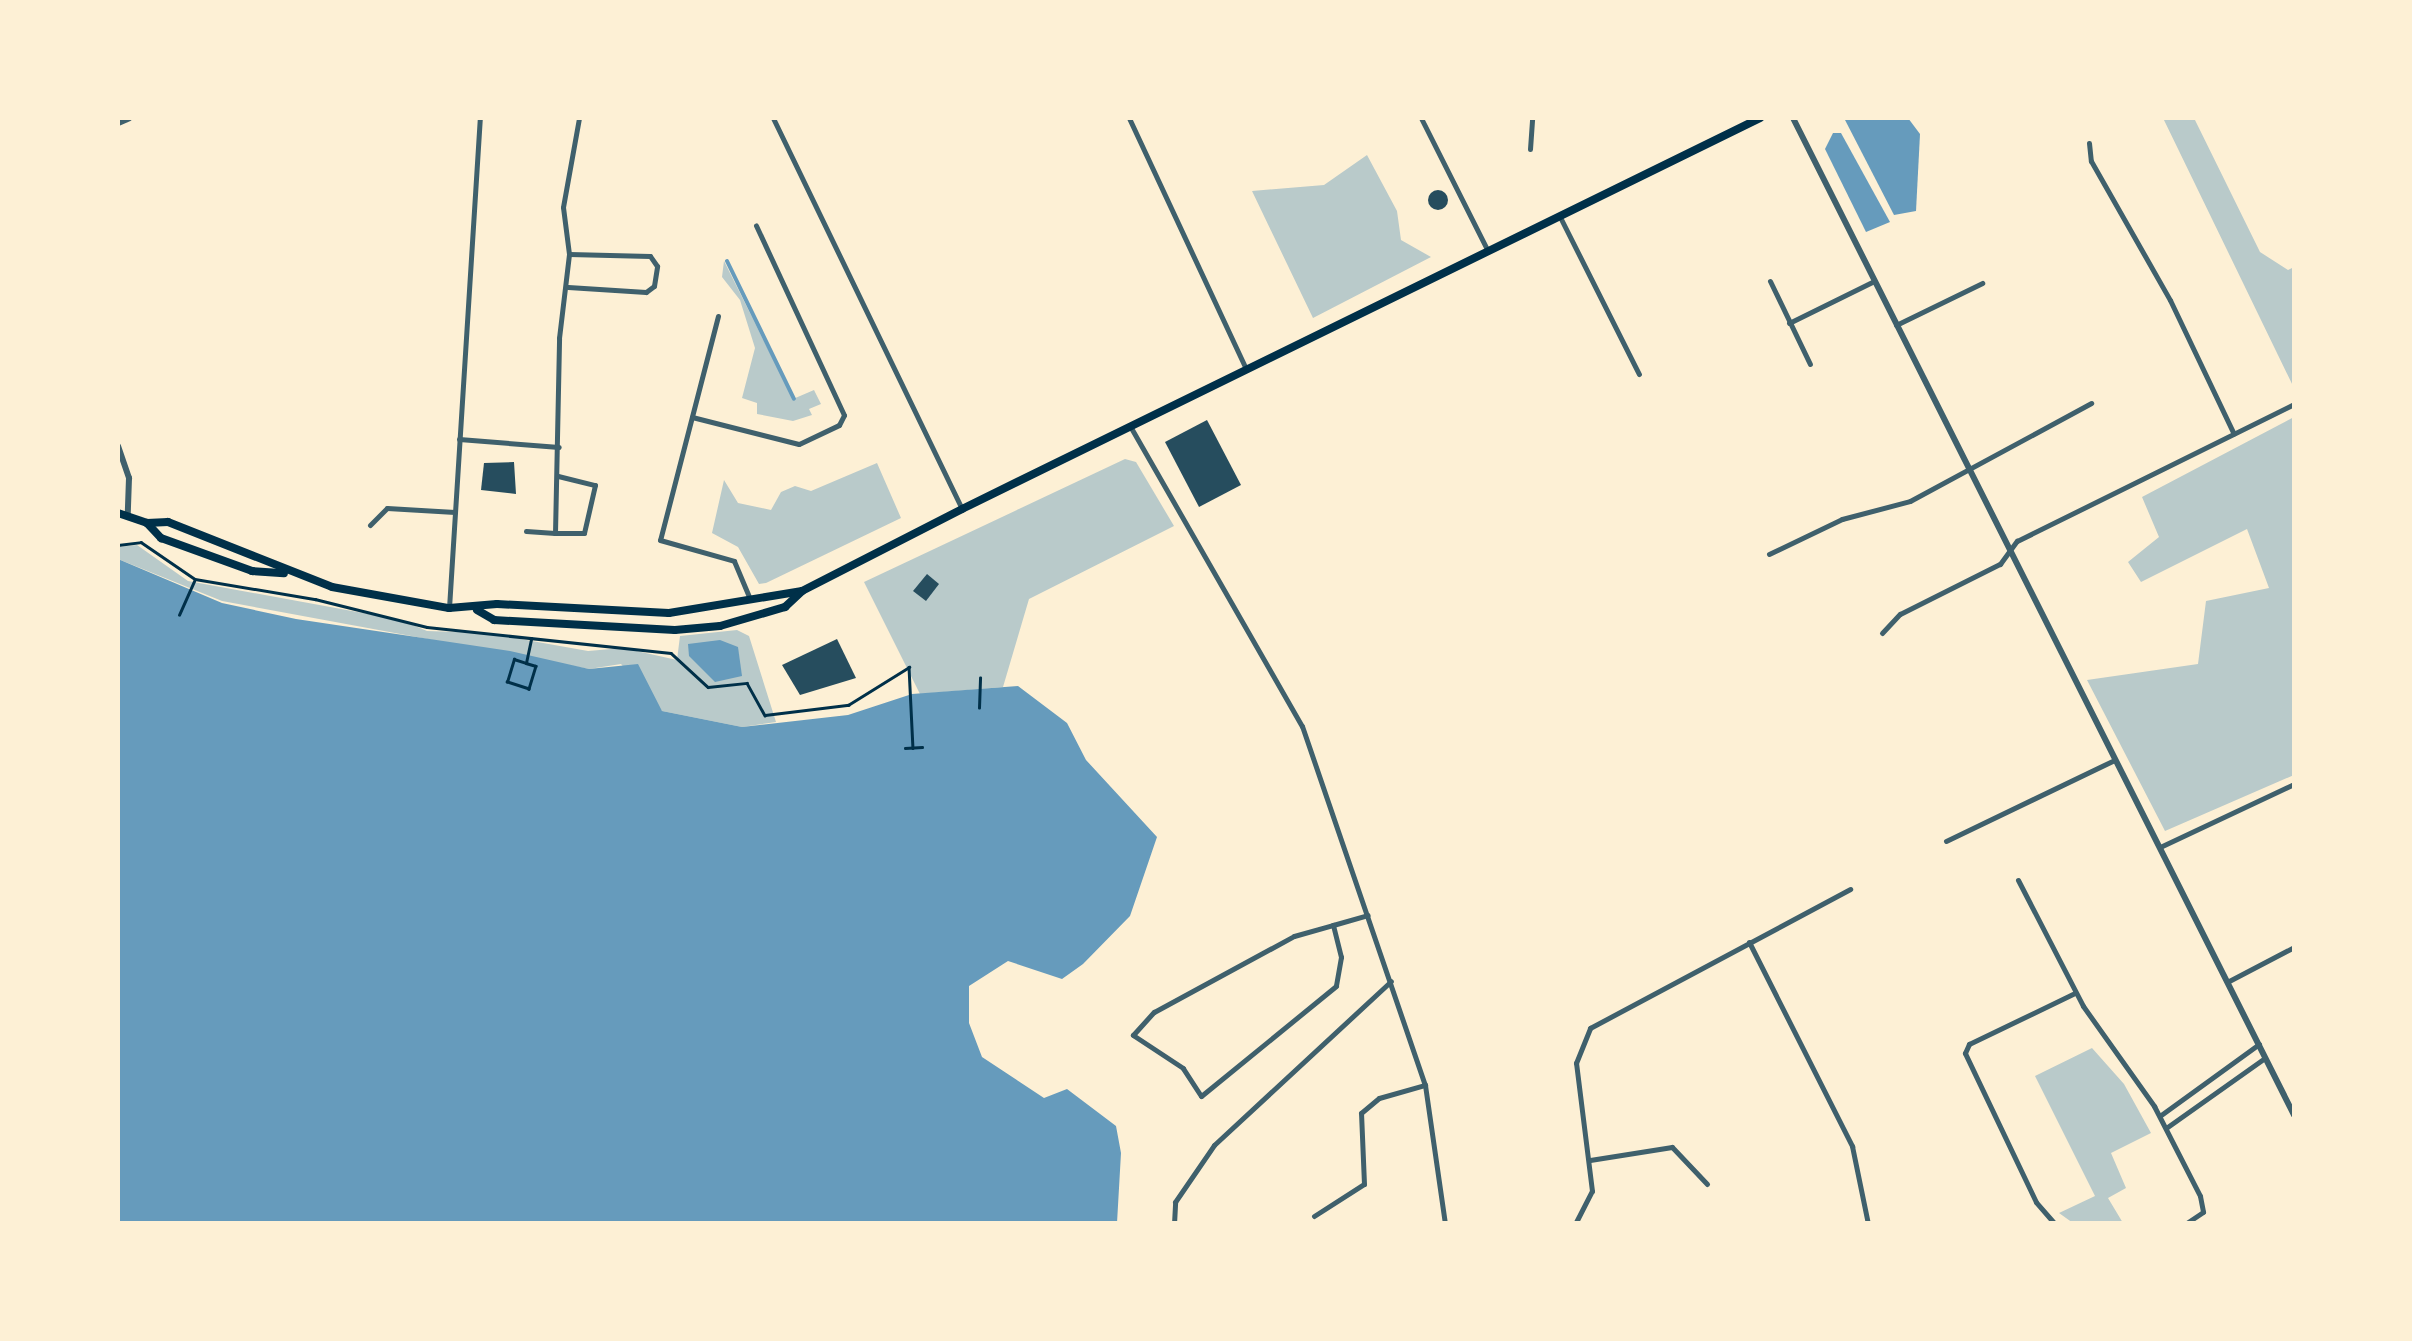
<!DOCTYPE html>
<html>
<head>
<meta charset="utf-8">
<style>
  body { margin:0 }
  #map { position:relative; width:2412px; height:1341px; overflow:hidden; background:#fdf0d5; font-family:"Nunito Sans",sans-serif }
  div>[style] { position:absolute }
  .green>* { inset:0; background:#b9caca }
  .water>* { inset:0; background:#669bbc }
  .stream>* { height:4px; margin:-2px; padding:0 2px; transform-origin:2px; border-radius:2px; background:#669bbc }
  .building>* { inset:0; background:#264d5e }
  .round { border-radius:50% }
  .path>* { height:2.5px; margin:-1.25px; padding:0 1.25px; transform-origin:1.25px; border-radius:1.25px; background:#003049 }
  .minor>* { height:5px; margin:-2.5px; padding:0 2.5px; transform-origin:2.5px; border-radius:2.5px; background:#3f606c }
  .tertiary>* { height:6px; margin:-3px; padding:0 3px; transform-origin:3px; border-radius:3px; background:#3f606c }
  .primary>* { height:8px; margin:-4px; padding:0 4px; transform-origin:4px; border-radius:4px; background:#003049 }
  span { translate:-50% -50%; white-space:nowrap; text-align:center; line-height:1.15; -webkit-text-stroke:8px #fdf0d5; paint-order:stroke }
  .frame { position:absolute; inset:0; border:120px solid #fdf0d5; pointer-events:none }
</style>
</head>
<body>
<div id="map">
  <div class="green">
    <div style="clip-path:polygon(2163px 118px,2194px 118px,2260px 252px,2288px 270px,2294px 267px,2294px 388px)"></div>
    <div style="clip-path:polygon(1367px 155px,1397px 211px,1401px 240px,1431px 257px,1313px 318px,1252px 191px,1324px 185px)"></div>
    <div style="clip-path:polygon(724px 261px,793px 399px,814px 390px,821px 404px,809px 409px,812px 415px,793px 421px,757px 414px,757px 403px,742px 398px,755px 348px,740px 300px,722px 277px)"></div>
    <div style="clip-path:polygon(2294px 417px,2294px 775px,2165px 831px,2087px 680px,2198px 664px,2206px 601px,2269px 588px,2247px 529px,2141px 582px,2128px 562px,2159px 537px,2142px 497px)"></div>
    <div style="clip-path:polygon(1125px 459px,1136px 462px,1174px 526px,1029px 599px,1003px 687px,920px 694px,864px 582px)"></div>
    <div style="clip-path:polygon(877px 463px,901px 518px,766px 583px,759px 584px,738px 547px,712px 533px,724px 480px,738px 503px,771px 510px,781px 492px,795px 486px,811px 491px)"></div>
    <div style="clip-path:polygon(137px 545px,188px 581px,401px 620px,427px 631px,487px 633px,588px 651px,623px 648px,677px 660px,680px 636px,737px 630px,749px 636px,776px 722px,742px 727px,662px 711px,621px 664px,589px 669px,222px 601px,118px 559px,118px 547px)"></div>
    <div style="clip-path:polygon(2092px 1048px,2124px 1084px,2151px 1133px,2111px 1153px,2126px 1188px,2108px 1198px,2123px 1223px,2073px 1223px,2059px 1213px,2095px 1196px,2035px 1076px)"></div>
  </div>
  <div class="water">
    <div style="clip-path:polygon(1844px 118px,1908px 118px,1920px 134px,1916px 211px,1894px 215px)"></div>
    <div style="clip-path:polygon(1833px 133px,1841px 133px,1890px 222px,1866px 232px,1825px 149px)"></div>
    <div style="clip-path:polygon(118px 559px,222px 603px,296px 619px,510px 651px,589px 669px,638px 664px,662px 711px,742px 727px,848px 715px,912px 694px,1018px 686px,1067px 723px,1086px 760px,1157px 837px,1130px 916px,1083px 964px,1062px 979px,1008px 961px,969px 986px,969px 1023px,982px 1057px,1044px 1098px,1067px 1089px,1116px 1126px,1121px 1153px,1117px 1223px,118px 1223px)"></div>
    <div style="clip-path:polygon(720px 640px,738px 647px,742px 676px,715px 682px,689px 656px,688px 644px)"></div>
  </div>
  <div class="stream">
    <div style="left:727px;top:261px;width:153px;rotate:64.1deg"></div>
  </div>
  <div class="building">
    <div class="round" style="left:1428px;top:190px;width:20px;height:20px"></div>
    <div style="clip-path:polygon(1207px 420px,1241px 485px,1199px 507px,1165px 442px)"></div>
    <div style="clip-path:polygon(514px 462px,516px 494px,481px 490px,484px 463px)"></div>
    <div style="clip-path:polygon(927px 574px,939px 584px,926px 601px,913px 591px)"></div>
    <div style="clip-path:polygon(837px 639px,856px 678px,800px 695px,782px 665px)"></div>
  </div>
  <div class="path">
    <div style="left:118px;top:545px;width:23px;rotate:-7deg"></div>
    <div style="left:141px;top:542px;width:65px;rotate:34.4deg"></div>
    <div style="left:195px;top:579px;width:122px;rotate:9.5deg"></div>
    <div style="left:315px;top:599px;width:115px;rotate:14deg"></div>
    <div style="left:427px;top:627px;width:245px;rotate:6.1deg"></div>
    <div style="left:671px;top:653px;width:50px;rotate:42.6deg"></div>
    <div style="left:708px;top:687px;width:39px;rotate:-6deg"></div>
    <div style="left:747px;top:683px;width:37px;rotate:61deg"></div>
    <div style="left:765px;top:715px;width:84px;rotate:-6.9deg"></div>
    <div style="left:848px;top:705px;width:72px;rotate:-31.9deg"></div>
    <div style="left:909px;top:667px;width:81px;rotate:87.2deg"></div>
    <div style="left:179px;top:615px;width:37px;rotate:-66deg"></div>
    <div style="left:526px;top:663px;width:10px;rotate:17deg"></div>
    <div style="left:536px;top:666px;width:24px;rotate:107deg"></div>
    <div style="left:529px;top:689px;width:23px;rotate:-162deg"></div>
    <div style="left:507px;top:682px;width:24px;rotate:-73deg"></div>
    <div style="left:514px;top:659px;width:13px;rotate:18deg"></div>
    <div style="left:526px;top:663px;width:25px;rotate:-78deg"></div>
    <div style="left:979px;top:708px;width:30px;rotate:-88deg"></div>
    <div style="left:905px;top:748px;width:17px;rotate:-3deg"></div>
  </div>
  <div class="minor">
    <div style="left:773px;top:118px;width:434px;rotate:64.2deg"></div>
    <div style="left:1129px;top:118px;width:277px;rotate:65deg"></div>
    <div style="left:1421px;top:118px;width:149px;rotate:63.3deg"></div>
    <div style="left:118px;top:123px;width:12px;rotate:-24deg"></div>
    <div style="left:2089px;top:143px;width:18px;rotate:84deg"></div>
    <div style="left:2091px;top:161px;width:160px;rotate:60.4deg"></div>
    <div style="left:2170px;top:300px;width:148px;rotate:64.5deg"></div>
    <div style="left:1530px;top:149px;width:31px;rotate:-86deg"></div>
    <div style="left:1559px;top:215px;width:178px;rotate:63.3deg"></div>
    <div style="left:1770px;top:281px;width:92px;rotate:64.3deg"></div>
    <div style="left:568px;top:287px;width:78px;rotate:3.7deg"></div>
    <div style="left:646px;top:292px;width:10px;rotate:-37deg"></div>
    <div style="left:654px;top:286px;width:20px;rotate:-81deg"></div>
    <div style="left:657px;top:266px;width:12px;rotate:-125deg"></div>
    <div style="left:650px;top:256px;width:81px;rotate:-178.6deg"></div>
    <div style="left:718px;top:316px;width:231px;rotate:104.5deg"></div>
    <div style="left:660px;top:540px;width:77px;rotate:15.8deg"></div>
    <div style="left:734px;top:561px;width:41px;rotate:67.2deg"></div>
    <div style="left:1789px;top:323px;width:95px;rotate:-26.3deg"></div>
    <div style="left:1896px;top:325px;width:96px;rotate:-26deg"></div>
    <div style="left:692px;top:417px;width:110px;rotate:14.2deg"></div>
    <div style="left:799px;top:444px;width:44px;rotate:-25.4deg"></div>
    <div style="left:839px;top:425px;width:11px;rotate:-63deg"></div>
    <div style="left:844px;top:415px;width:209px;rotate:-114.9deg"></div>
    <div style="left:1130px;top:426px;width:346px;rotate:60.2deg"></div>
    <div style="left:1302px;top:726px;width:379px;rotate:71.1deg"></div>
    <div style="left:1425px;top:1085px;width:140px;rotate:81.8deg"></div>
    <div style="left:459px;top:439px;width:100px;rotate:4.6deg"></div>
    <div style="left:558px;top:476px;width:38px;rotate:14deg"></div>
    <div style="left:595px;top:485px;width:49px;rotate:102.9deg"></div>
    <div style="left:584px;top:533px;width:29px;rotate:180deg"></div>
    <div style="left:555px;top:533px;width:195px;rotate:-88.8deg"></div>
    <div style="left:559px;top:338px;width:85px;rotate:-83.2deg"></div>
    <div style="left:569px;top:254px;width:47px;rotate:-97.3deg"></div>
    <div style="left:563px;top:207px;width:90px;rotate:-79.8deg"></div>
    <div style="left:370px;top:525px;width:24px;rotate:-45deg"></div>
    <div style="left:387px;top:508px;width:68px;rotate:3.4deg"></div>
    <div style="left:526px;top:531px;width:29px;rotate:4deg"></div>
    <div style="left:1769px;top:554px;width:81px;rotate:-25.6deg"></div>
    <div style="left:1842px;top:519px;width:70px;rotate:-14.8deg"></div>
    <div style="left:1910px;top:501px;width:206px;rotate:-28.4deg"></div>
    <div style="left:449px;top:608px;width:491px;rotate:-86.4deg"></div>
    <div style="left:1882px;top:633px;width:26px;rotate:-47deg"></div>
    <div style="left:1900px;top:614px;width:112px;rotate:-26.6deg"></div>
    <div style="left:2000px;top:564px;width:29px;rotate:-54deg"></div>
    <div style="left:2017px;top:541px;width:309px;rotate:-26.3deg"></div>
    <div style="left:1946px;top:841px;width:187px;rotate:-25.7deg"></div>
    <div style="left:2160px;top:847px;width:148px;rotate:-25.2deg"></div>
    <div style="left:2018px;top:880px;width:142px;rotate:62.7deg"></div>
    <div style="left:2083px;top:1006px;width:123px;rotate:54.6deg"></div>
    <div style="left:2154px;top:1106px;width:101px;rotate:62.9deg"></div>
    <div style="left:2200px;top:1196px;width:16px;rotate:79deg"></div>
    <div style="left:2203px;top:1212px;width:22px;rotate:146deg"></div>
    <div style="left:1333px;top:925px;width:33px;rotate:76deg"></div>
    <div style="left:1341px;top:957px;width:29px;rotate:100deg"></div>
    <div style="left:1336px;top:986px;width:174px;rotate:140.8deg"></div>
    <div style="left:1201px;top:1096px;width:33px;rotate:-123deg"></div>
    <div style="left:1183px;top:1068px;width:60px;rotate:-146.6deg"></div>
    <div style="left:1133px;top:1035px;width:31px;rotate:-48deg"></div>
    <div style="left:1154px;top:1012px;width:159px;rotate:-28.5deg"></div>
    <div style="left:1294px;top:936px;width:41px;rotate:-15.8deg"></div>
    <div style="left:1333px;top:925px;width:36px;rotate:-16deg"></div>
    <div style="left:1749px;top:942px;width:229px;rotate:63.2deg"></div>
    <div style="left:1852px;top:1146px;width:80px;rotate:78.4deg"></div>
    <div style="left:2229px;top:981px;width:73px;rotate:-27.6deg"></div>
    <div style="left:2161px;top:1115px;width:121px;rotate:-35.9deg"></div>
    <div style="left:2166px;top:1128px;width:121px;rotate:-35.3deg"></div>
    <div style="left:1590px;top:1160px;width:83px;rotate:-9deg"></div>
    <div style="left:1672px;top:1147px;width:51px;rotate:46.6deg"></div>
    <div style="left:1314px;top:1216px;width:59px;rotate:-32.6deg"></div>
    <div style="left:1364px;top:1184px;width:71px;rotate:-92.4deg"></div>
    <div style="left:1361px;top:1113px;width:23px;rotate:-40deg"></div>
    <div style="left:1379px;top:1098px;width:48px;rotate:-15.8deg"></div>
    <div style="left:1174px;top:1224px;width:22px;rotate:-87deg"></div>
    <div style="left:1175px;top:1202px;width:69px;rotate:-55.6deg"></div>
    <div style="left:1214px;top:1145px;width:241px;rotate:-42.8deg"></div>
    <div style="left:1575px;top:1224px;width:37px;rotate:-63deg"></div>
    <div style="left:1592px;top:1191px;width:129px;rotate:-97.1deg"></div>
    <div style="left:1576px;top:1063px;width:38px;rotate:-68deg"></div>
    <div style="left:1590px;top:1028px;width:295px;rotate:-28.1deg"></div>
    <div style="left:2055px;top:1224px;width:29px;rotate:-131deg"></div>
    <div style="left:2036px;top:1202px;width:165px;rotate:-115.5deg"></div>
    <div style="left:1965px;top:1053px;width:10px;rotate:-66deg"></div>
    <div style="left:1969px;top:1044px;width:118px;rotate:-25.7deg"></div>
  </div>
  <div class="tertiary">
    <div style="left:1793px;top:118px;width:1116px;rotate:63.32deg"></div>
    <div style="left:118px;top:446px;width:34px;rotate:71deg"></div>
    <div style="left:129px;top:478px;width:37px;rotate:92deg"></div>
  </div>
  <div class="primary">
    <div style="left:118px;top:513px;width:31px;rotate:19deg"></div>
    <div style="left:147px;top:523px;width:21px;rotate:47deg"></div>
    <div style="left:161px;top:538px;width:97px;rotate:19.9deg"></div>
    <div style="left:252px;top:571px;width:32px;rotate:4deg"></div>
    <div style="left:147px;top:523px;width:21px;rotate:-3deg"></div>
    <div style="left:168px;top:522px;width:176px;rotate:21.6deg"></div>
    <div style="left:332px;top:587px;width:119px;rotate:10.2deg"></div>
    <div style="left:449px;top:608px;width:48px;rotate:-4.8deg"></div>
    <div style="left:497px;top:604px;width:172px;rotate:3deg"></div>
    <div style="left:669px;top:613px;width:135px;rotate:-9.4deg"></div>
    <div style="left:477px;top:610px;width:20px;rotate:30deg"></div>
    <div style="left:494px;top:620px;width:181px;rotate:3.2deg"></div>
    <div style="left:675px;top:630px;width:45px;rotate:-5.1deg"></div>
    <div style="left:720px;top:626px;width:68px;rotate:-16.3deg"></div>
    <div style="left:785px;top:607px;width:23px;rotate:-43deg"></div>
    <div style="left:802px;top:591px;width:180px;rotate:-27.1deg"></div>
    <div style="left:962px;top:509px;width:889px;rotate:-26.1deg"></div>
  </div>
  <div class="frame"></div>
</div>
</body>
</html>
